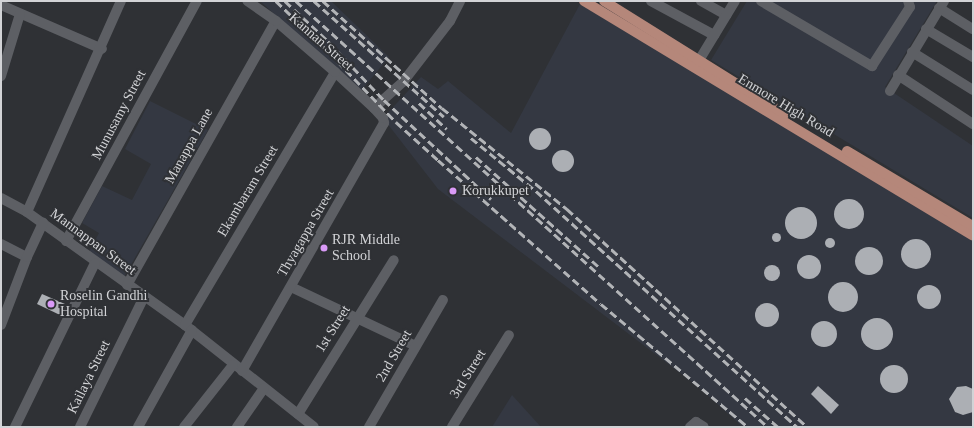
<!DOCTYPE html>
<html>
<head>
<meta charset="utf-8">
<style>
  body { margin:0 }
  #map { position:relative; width:974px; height:428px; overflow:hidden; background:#2f3135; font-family:"Times New Roman",serif }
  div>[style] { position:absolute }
  .built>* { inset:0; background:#343842 }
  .building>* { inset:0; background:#acafb4 }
  .round { border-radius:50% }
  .minor>* { height:10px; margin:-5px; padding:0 5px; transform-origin:5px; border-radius:5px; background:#5d5f64 }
  .major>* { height:10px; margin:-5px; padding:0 5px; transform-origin:5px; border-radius:5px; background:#b5877a }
  .rail>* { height:2.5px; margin-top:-1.25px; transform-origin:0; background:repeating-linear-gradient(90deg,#b2b4b7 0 8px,transparent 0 12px) }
  .dots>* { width:11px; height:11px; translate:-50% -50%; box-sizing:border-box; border:2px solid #2f3135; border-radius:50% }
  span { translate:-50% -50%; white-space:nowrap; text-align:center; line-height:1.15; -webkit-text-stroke:4px #2f3135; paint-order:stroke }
  .street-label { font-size:14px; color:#d2d3d6 }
  .poi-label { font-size:14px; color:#d2d3d6 }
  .left { translate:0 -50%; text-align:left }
  .frame { position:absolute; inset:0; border:2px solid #d2d3d6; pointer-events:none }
</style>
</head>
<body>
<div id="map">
  <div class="built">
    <div style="clip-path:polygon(260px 1px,331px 1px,389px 57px,360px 92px)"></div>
    <div style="clip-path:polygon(747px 1px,937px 1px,885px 87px,973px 146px,973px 218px,711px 60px)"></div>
    <div style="clip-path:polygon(580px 4px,973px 237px,973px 427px,743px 427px,696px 385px,438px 189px,383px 118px,421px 77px,438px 89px,448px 81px,511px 133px)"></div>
    <div style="clip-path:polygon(150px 101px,208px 130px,124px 277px,88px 254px,99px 233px,82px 223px,102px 186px,132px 200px,151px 164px,125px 149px)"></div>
    <div style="clip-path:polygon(512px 395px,541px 427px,492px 427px)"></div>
  </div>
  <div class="building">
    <div class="round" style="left:529px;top:128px;width:22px;height:22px"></div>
    <div class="round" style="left:552px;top:150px;width:22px;height:22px"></div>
    <div class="round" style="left:834px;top:199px;width:30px;height:30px"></div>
    <div class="round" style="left:785px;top:207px;width:32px;height:32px"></div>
    <div class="round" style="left:771.5px;top:232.5px;width:9px;height:9px"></div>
    <div class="round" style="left:825px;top:238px;width:10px;height:10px"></div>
    <div class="round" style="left:901px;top:239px;width:30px;height:30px"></div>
    <div class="round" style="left:855px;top:247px;width:28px;height:28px"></div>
    <div class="round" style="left:797px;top:255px;width:24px;height:24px"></div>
    <div class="round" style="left:764px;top:265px;width:16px;height:16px"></div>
    <div class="round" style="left:828px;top:282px;width:30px;height:30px"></div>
    <div class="round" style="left:917px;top:285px;width:24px;height:24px"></div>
    <div style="clip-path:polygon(42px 294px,65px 304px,60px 315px,37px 304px)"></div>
    <div class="round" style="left:755px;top:303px;width:24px;height:24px"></div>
    <div class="round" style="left:861px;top:318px;width:32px;height:32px"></div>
    <div class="round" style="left:811px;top:321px;width:26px;height:26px"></div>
    <div class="round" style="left:880px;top:365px;width:28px;height:28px"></div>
    <div style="clip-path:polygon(818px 386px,839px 405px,831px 414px,811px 394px)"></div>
    <div style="clip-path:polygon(966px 386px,973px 389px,973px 412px,963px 415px,955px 412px,949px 399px,957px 387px)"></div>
  </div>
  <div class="minor">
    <div style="left:651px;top:1px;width:72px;rotate:28.4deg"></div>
    <div style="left:701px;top:1px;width:29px;rotate:29deg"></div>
    <div style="left:761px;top:1px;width:129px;rotate:30.4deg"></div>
    <div style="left:872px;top:66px;width:70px;rotate:-57.2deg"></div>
    <div style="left:910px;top:7px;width:6px;rotate:-108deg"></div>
    <div style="left:1px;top:5px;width:110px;rotate:23.5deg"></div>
    <div style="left:939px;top:8px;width:40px;rotate:32deg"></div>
    <div style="left:926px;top:29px;width:55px;rotate:30.8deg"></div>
    <div style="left:912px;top:52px;width:72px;rotate:31.9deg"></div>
    <div style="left:695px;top:67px;width:77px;rotate:-58.8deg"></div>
    <div style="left:898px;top:75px;width:90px;rotate:33.2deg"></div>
    <div style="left:1px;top:76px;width:65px;rotate:-73deg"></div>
    <div style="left:890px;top:91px;width:105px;rotate:-59deg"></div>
    <div style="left:374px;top:108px;width:39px;rotate:-42deg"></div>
    <div style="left:403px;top:82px;width:77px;rotate:-52.4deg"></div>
    <div style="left:450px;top:21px;width:22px;rotate:-63deg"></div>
    <div style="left:1px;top:198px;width:30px;rotate:28deg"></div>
    <div style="left:27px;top:212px;width:194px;rotate:35.6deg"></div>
    <div style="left:185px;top:325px;width:164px;rotate:38.3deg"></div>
    <div style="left:27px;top:212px;width:231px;rotate:-66deg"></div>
    <div style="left:66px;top:241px;width:273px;rotate:-61.4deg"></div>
    <div style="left:1px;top:244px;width:29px;rotate:27deg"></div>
    <div style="left:127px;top:285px;width:303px;rotate:-60.6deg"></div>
    <div style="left:291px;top:287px;width:138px;rotate:25.3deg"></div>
    <div style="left:1px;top:325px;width:73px;rotate:-69.1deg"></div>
    <div style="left:27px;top:257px;width:38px;rotate:-65deg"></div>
    <div style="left:185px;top:325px;width:294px;rotate:-59.3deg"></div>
    <div style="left:242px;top:371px;width:286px;rotate:-60.2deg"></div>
    <div style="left:384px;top:123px;width:5px;rotate:-101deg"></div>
    <div style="left:383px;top:118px;width:13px;rotate:-132deg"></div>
    <div style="left:374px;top:108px;width:53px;rotate:-137.3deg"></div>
    <div style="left:335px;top:72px;width:78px;rotate:-139.2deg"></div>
    <div style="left:276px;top:21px;width:35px;rotate:-145deg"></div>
    <div style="left:298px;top:414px;width:181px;rotate:-58.1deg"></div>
    <div style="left:15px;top:427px;width:182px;rotate:-64deg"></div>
    <div style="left:80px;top:427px;width:145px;rotate:-63.8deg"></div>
    <div style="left:138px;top:427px;width:111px;rotate:-60.9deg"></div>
    <div style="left:184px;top:427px;width:79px;rotate:-51.7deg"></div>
    <div style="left:237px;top:427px;width:47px;rotate:-55.3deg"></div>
    <div style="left:369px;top:427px;width:147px;rotate:-59.8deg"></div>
    <div style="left:452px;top:427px;width:108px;rotate:-58.2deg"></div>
    <div style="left:690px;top:427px;width:8px;rotate:-40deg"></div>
    <div style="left:696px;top:422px;width:9px;rotate:32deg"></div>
  </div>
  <div class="major">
    <div style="left:584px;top:1px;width:454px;rotate:31.1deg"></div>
    <div style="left:604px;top:1px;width:213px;rotate:32deg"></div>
    <div style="left:847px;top:151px;width:147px;rotate:30.8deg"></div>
  </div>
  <div class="rail">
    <div style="left:276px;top:1px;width:62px;rotate:43.7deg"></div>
    <div style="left:321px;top:44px;width:108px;rotate:46.1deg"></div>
    <div style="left:396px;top:122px;width:57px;rotate:42.1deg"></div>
    <div style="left:438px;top:160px;width:217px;rotate:41.5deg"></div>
    <div style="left:601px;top:304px;width:192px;rotate:39.9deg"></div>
    <div style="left:285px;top:1px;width:59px;rotate:42.9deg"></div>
    <div style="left:328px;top:41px;width:81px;rotate:46.5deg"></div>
    <div style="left:384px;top:100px;width:146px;rotate:42.8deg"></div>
    <div style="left:296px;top:1px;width:636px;rotate:42.07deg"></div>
    <div style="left:314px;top:1px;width:174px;rotate:41.7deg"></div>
    <div style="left:323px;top:1px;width:160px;rotate:42deg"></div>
    <div style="left:442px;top:108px;width:161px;rotate:38.9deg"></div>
    <div style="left:567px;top:209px;width:324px;rotate:42.2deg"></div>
    <div style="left:419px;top:103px;width:38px;rotate:43deg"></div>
    <div style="left:471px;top:138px;width:84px;rotate:39.2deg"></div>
    <div style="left:536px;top:191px;width:352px;rotate:42.1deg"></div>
    <div style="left:476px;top:157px;width:164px;rotate:41.8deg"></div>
    <div style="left:745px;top:398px;width:44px;rotate:41.3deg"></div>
  </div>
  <div class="dots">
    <div style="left:453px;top:191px;background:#d99af7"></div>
    <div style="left:324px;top:248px;background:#d99af7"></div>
    <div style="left:51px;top:304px;background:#d99af7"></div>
  </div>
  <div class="street-label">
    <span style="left:321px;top:42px;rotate:41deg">Kannan Street</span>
    <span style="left:786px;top:106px;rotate:31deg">Enmore High Road</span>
    <span style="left:119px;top:115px;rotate:-62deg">Munusamy Street</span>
    <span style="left:189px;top:146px;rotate:-61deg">Manappa Lane</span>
    <span style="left:248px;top:191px;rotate:-59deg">Ekambaram Street</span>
    <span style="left:306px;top:233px;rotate:-60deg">Thyagappa Street</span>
    <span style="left:93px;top:242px;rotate:36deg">Mannappan Street</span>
    <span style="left:333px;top:329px;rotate:-58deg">1st Street</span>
    <span style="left:394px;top:356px;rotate:-60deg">2nd Street</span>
    <span style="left:468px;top:374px;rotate:-58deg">3rd Street</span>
    <span style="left:89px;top:377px;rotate:-64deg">Kailaya Street</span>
  </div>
  <div class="poi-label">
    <span class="left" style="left:462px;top:191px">Korukkupet</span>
    <span class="left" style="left:332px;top:248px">RJR Middle<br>School</span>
    <span class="left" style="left:60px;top:304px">Roselin Gandhi<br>Hospital</span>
  </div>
  <div class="frame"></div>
</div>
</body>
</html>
